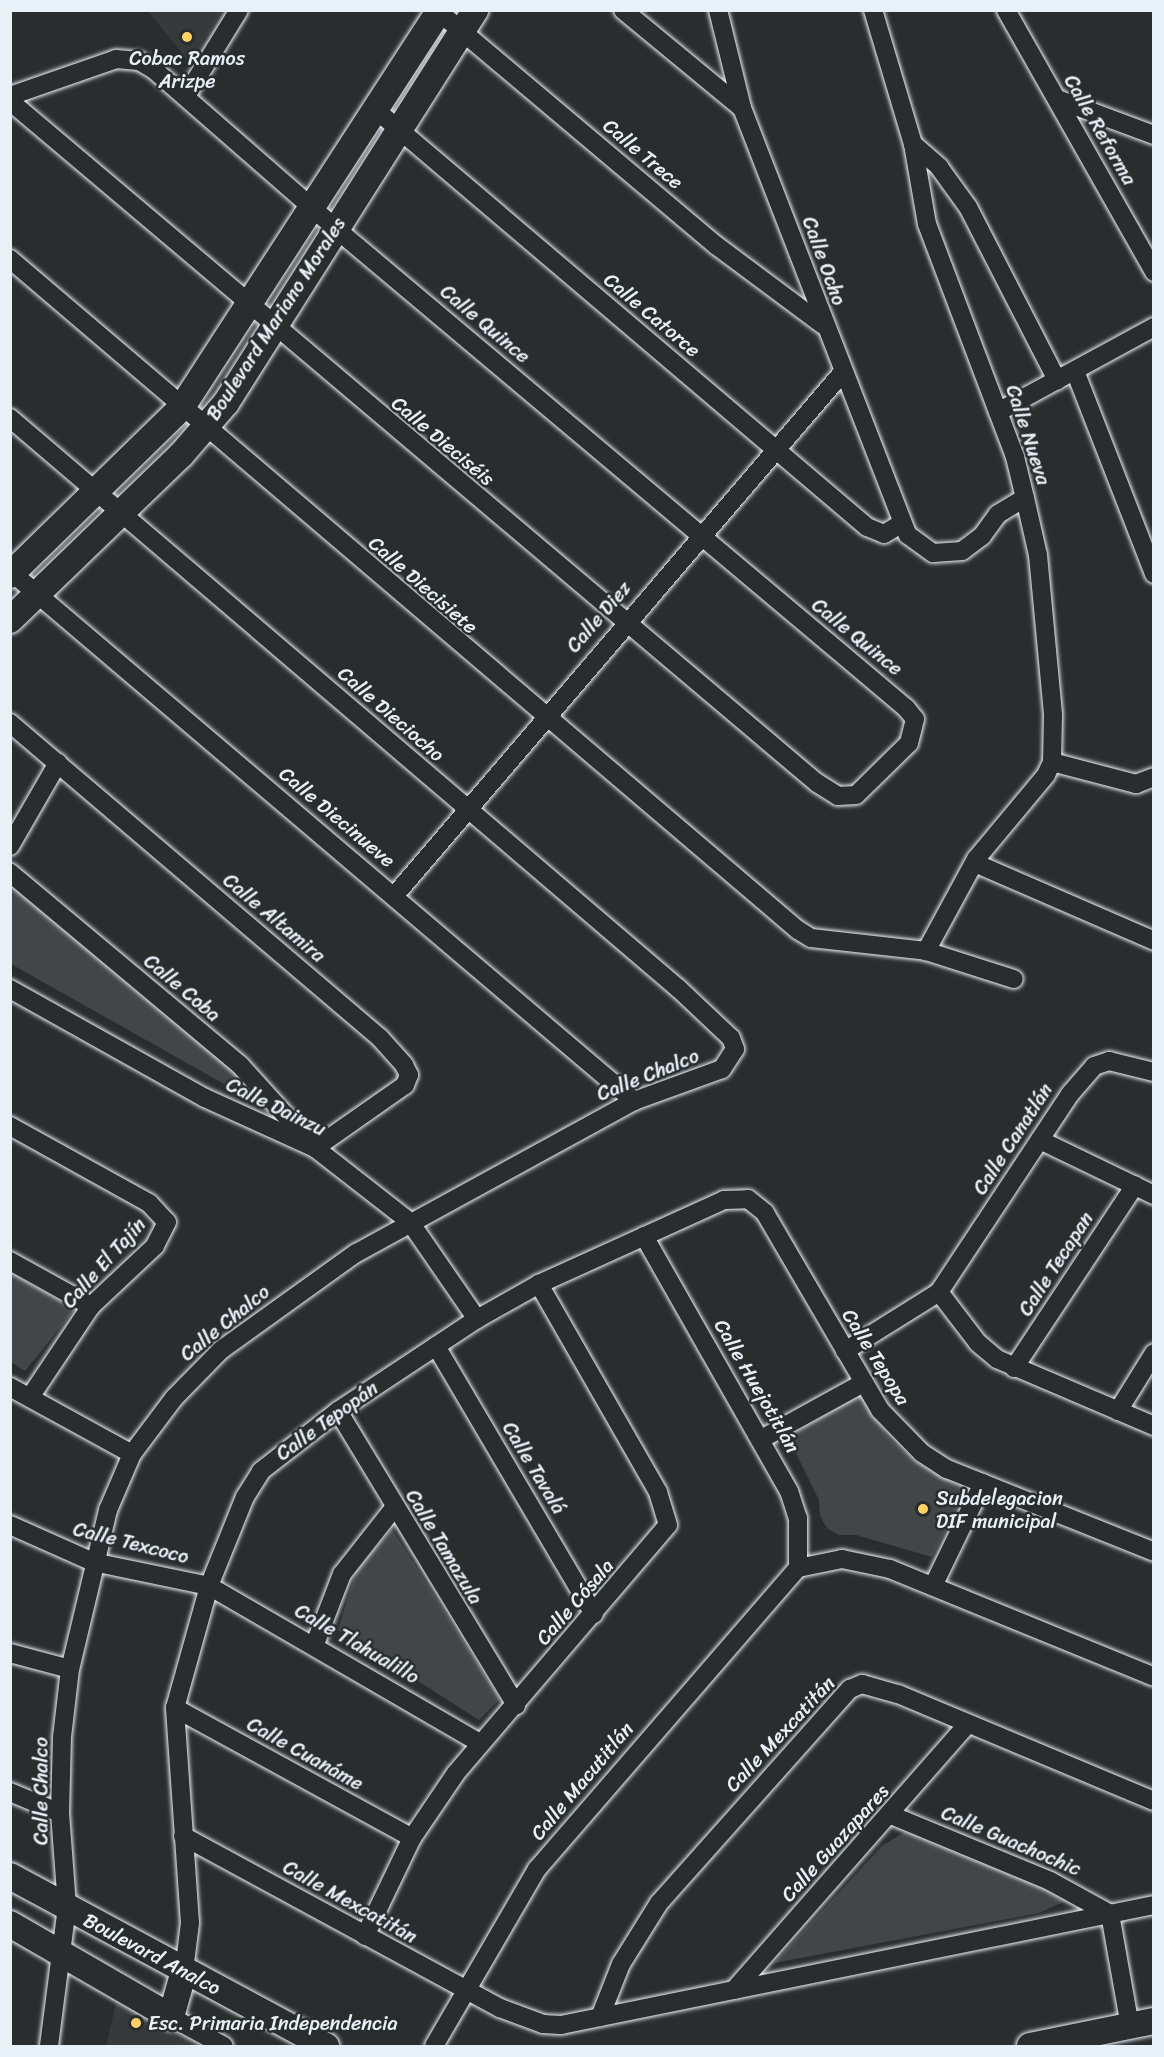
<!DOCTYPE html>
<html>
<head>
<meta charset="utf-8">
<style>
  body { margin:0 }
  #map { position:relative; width:1164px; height:2057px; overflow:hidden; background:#2a2d2e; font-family:Sriracha,sans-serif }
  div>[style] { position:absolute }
  .built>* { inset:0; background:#363a3b }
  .green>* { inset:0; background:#424648 }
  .roads { filter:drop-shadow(0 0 2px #e8f1f8) drop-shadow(0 0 2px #e8f1f8) }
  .street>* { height:18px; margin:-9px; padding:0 9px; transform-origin:9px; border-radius:9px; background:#2a2d2e }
  .secondary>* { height:26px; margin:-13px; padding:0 13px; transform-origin:13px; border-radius:13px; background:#2a2d2e }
  .dots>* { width:16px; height:16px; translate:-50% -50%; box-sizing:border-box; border:3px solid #2a2d2e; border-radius:50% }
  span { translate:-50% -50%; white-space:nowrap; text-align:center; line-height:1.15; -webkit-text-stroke:5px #2a2d2e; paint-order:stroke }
  .poi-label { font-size:20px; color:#e8f1f8 }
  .left { translate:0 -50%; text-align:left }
  .street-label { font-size:20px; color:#e8f1f8 }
  .frame { position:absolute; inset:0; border:12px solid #e8f1f8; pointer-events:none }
</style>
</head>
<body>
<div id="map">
  <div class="built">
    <div style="clip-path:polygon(148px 11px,222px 11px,190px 63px)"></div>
    <div style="clip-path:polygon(117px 1999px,202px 2046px,106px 2046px)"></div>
  </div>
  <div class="green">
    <div style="clip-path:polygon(11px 882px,225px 1060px,253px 1088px,240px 1093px,11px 964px)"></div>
    <div style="clip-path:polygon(11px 1273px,75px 1309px,25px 1371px,11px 1362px)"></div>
    <div style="clip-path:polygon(860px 1394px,888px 1437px,916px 1462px,964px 1484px,962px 1498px,932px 1557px,856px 1535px,839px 1535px,827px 1528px,820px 1516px,819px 1500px,788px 1437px)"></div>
    <div style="clip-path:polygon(392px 1529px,500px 1699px,479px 1720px,338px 1630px,356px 1571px)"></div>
    <div style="clip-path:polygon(906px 1831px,1009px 1874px,1079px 1895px,1039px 1913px,774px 1963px,882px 1846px)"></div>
  </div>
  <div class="roads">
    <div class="street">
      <div style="left:623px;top:10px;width:154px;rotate:39.5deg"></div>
      <div style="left:718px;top:10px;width:101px;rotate:76.2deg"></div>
      <div style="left:742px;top:108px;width:458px;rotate:68.8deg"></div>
      <div style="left:908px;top:535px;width:31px;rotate:36deg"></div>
      <div style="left:933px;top:553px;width:29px;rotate:-4deg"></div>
      <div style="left:962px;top:551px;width:25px;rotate:-37deg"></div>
      <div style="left:982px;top:536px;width:27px;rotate:-54deg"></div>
      <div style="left:998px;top:514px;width:31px;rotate:-31deg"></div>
      <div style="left:873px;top:10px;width:140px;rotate:73.4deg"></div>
      <div style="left:913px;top:144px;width:81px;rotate:80.1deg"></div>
      <div style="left:927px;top:224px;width:249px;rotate:69.3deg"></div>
      <div style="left:1015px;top:457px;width:42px;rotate:76.3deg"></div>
      <div style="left:1025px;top:498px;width:58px;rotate:77.2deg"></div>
      <div style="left:1038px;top:555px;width:161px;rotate:84.6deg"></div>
      <div style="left:1053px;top:715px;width:47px;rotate:91.2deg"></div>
      <div style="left:1052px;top:762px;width:14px;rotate:115deg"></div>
      <div style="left:1046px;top:775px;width:109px;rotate:129.8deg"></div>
      <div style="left:976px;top:859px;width:105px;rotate:118.5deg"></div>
      <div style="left:1006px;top:10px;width:301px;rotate:60.5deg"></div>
      <div style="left:439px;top:12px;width:363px;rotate:40.1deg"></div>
      <div style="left:717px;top:246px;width:132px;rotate:36.7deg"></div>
      <div style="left:10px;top:96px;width:112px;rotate:-19.2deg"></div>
      <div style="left:116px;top:59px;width:23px;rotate:5deg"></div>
      <div style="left:139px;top:61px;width:16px;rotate:30deg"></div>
      <div style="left:153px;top:69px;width:242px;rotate:41.1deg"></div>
      <div style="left:335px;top:228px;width:746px;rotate:40.05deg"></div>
      <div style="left:906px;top:708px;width:14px;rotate:51deg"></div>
      <div style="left:915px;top:719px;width:25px;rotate:104deg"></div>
      <div style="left:909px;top:743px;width:74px;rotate:135.5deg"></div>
      <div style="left:856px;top:795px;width:18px;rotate:177deg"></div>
      <div style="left:838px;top:796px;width:25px;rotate:-148deg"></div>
      <div style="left:817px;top:783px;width:1057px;rotate:-139.8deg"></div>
      <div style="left:186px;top:96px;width:101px;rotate:-58.4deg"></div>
      <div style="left:1057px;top:99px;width:103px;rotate:20.4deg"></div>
      <div style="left:376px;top:110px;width:644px;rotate:40.34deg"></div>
      <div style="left:867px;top:527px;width:18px;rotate:22deg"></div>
      <div style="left:884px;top:534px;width:21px;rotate:-31deg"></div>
      <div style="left:913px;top:144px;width:35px;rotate:41deg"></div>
      <div style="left:939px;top:167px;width:49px;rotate:54.1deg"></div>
      <div style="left:968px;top:207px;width:195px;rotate:62.8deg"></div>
      <div style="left:10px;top:259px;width:1035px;rotate:40.42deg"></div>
      <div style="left:798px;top:930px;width:15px;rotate:32deg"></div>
      <div style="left:811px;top:938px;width:116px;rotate:6.4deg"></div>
      <div style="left:926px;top:951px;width:92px;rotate:17.7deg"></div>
      <div style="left:1075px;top:371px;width:218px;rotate:68.7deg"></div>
      <div style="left:998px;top:412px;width:178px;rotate:-28.6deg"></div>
      <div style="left:10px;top:418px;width:880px;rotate:40.48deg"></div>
      <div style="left:679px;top:989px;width:71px;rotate:43.3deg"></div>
      <div style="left:731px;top:1038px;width:12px;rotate:70deg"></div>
      <div style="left:735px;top:1049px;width:24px;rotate:123deg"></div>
      <div style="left:722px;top:1069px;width:94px;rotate:160deg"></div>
      <div style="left:634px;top:1101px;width:317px;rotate:151.3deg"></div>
      <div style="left:356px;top:1253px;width:166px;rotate:144.3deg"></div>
      <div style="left:221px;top:1350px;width:67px;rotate:134.4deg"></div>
      <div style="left:174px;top:1398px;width:70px;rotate:126.9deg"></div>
      <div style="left:132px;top:1454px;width:61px;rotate:113.2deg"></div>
      <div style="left:108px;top:1510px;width:163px;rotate:103.4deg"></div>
      <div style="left:70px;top:1669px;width:68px;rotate:96.7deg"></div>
      <div style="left:62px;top:1737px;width:76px;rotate:91.5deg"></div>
      <div style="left:60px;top:1813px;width:94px;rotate:85.7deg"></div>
      <div style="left:67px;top:1907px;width:140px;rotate:97.4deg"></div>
      <div style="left:10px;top:571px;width:819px;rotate:40.34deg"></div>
      <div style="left:10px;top:723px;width:486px;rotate:40.4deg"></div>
      <div style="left:380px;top:1038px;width:36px;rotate:48deg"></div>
      <div style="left:404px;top:1065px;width:11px;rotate:63deg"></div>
      <div style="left:409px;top:1075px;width:11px;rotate:112deg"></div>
      <div style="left:405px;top:1085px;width:110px;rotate:145deg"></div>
      <div style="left:315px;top:1148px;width:112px;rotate:-132.1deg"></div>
      <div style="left:240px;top:1065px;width:300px;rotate:-140.1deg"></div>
      <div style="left:1052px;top:762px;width:87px;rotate:14.7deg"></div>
      <div style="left:1136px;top:784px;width:19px;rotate:-21deg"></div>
      <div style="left:10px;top:846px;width:96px;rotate:-60deg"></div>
      <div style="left:975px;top:863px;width:195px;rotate:23.5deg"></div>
      <div style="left:395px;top:895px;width:689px;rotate:-49.42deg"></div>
      <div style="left:10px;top:989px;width:223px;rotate:29.2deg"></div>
      <div style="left:205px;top:1098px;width:121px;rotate:24.4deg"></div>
      <div style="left:315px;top:1148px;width:120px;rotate:37.9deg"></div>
      <div style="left:410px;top:1222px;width:118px;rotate:55.4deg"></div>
      <div style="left:10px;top:1126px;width:159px;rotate:29deg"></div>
      <div style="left:149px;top:1203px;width:26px;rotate:47deg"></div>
      <div style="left:167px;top:1222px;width:27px;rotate:117deg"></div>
      <div style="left:155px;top:1246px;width:88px;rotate:136.8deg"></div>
      <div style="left:91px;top:1306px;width:110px;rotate:123.8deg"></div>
      <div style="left:1040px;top:1140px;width:127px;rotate:25.8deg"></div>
      <div style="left:644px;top:1236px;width:293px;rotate:60.4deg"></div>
      <div style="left:789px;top:1491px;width:28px;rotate:72deg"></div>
      <div style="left:798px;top:1518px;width:50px;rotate:90deg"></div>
      <div style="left:10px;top:1261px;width:93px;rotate:29.1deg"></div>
      <div style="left:939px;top:1292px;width:64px;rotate:52.6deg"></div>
      <div style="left:978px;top:1343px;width:25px;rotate:40deg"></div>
      <div style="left:997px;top:1359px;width:171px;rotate:23.1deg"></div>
      <div style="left:436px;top:1346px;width:311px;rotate:59.5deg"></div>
      <div style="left:845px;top:1351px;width:111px;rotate:-32.1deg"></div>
      <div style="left:939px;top:1292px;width:237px;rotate:-56.5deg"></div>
      <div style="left:1070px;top:1094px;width:37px;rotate:-49deg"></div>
      <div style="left:1094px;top:1066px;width:16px;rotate:-18deg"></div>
      <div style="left:1109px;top:1061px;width:46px;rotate:13.7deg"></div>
      <div style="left:1014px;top:1368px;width:219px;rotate:-56.5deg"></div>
      <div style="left:10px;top:1387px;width:139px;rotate:28.8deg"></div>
      <div style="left:338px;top:1411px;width:344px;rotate:58.8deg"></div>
      <div style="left:1118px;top:1411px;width:68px;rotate:-58.2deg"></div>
      <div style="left:763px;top:1438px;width:114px;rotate:-28.8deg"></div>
      <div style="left:10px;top:1525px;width:91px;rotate:24deg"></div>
      <div style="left:93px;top:1562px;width:118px;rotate:11.7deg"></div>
      <div style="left:209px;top:1586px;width:313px;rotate:30.1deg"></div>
      <div style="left:798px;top:1568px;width:45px;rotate:-11.6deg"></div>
      <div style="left:842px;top:1559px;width:49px;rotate:11.8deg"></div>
      <div style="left:890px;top:1569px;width:285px;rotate:22.2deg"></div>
      <div style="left:934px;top:1584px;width:112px;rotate:-64.1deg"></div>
      <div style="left:315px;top:1644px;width:75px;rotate:-68.9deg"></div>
      <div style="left:342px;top:1574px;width:84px;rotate:-51.8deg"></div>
      <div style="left:10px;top:1653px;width:62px;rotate:14.9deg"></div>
      <div style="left:175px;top:1708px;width:270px;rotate:28.7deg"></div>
      <div style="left:10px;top:1792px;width:54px;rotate:22.8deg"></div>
      <div style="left:891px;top:1815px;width:172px;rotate:22.5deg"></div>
      <div style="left:1050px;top:1881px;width:68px;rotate:28.8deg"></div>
      <div style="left:1110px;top:1914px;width:114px;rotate:79.9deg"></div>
      <div style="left:183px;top:1836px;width:361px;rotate:28.5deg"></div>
      <div style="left:500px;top:2008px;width:46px;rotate:20.4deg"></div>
      <div style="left:543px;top:2024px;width:18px;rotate:3deg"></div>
      <div style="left:561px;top:2025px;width:605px;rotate:-11.44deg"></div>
      <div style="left:365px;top:1936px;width:109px;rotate:-64.4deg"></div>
      <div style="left:412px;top:1838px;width:78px;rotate:-55.9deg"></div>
      <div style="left:456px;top:1773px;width:326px;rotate:-49.5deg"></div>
      <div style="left:668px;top:1525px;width:34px;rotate:-107deg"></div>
      <div style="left:658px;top:1492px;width:240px;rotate:-119.8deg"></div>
      <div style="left:184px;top:1971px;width:48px;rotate:-82.9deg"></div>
      <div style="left:190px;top:1923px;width:216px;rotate:-94deg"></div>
      <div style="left:175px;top:1708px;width:127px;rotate:-74.4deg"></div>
      <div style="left:209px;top:1586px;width:96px;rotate:-68deg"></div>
      <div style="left:245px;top:1497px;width:31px;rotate:-58deg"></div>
      <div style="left:261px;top:1471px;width:98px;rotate:-37.9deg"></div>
      <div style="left:338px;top:1411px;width:167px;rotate:-33.5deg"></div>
      <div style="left:477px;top:1319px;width:71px;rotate:-29.4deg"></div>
      <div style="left:539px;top:1284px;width:203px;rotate:-24.4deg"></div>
      <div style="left:724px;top:1200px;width:24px;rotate:-2deg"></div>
      <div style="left:748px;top:1199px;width:22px;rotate:39deg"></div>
      <div style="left:765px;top:1213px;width:228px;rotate:59.7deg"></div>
      <div style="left:880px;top:1410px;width:60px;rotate:45.7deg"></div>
      <div style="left:922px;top:1453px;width:30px;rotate:33deg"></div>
      <div style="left:947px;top:1469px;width:223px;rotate:21.8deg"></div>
      <div style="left:734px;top:1990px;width:354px;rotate:-48.7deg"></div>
      <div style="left:171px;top:2017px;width:60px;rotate:28.7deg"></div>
      <div style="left:600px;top:2017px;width:57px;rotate:-68.4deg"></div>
      <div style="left:621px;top:1964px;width:72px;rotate:-58.1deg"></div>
      <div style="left:659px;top:1903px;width:287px;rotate:-48.3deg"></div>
      <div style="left:850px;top:1689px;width:13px;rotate:-23deg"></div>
      <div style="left:862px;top:1684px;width:37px;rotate:16deg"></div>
      <div style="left:898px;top:1694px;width:277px;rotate:22.7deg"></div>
      <div style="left:434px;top:2046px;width:205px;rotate:-59.8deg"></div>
      <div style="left:537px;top:1869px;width:398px;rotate:-49.1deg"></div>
    </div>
    <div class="secondary">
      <div style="left:10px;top:575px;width:240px;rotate:-44.3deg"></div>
      <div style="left:182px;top:407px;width:473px;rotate:-57deg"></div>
      <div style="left:10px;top:620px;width:238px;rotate:-44deg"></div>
      <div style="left:181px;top:455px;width:69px;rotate:-49.1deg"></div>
      <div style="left:226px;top:403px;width:465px;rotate:-57.6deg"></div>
      <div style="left:10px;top:1876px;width:359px;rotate:28.3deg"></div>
      <div style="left:10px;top:1924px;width:186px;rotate:30deg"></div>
      <div style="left:171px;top:2017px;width:48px;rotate:-74.2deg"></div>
      <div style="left:1030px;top:2046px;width:126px;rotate:-11.4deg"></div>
    </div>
  </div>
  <div class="dots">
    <div style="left:187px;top:37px;background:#ffd166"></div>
    <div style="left:923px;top:1509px;background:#ffd166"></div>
    <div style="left:136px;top:2023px;background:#ffd166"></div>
  </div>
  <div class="poi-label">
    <span style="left:187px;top:70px">Cobac Ramos<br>Arizpe</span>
    <span class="left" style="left:936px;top:1510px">Subdelegacion<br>DIF municipal</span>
    <span class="left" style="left:148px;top:2023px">Esc. Primaria Independencia</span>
  </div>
  <div class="street-label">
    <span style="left:1100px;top:130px;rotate:60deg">Calle Reforma</span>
    <span style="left:643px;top:154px;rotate:40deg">Calle Trece</span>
    <span style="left:824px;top:261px;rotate:70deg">Calle Ocho</span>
    <span style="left:652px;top:315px;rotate:40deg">Calle Catorce</span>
    <span style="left:276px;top:319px;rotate:-57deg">Boulevard Mariano Morales</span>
    <span style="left:485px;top:324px;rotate:40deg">Calle Quince</span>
    <span style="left:1028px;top:435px;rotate:72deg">Calle Nueva</span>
    <span style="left:443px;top:441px;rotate:40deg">Calle Dieciséis</span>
    <span style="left:423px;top:585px;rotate:41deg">Calle Diecisiete</span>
    <span style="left:599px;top:617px;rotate:-49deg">Calle Diez</span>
    <span style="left:857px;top:637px;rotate:39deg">Calle Quince</span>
    <span style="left:391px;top:714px;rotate:41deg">Calle Dieciocho</span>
    <span style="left:337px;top:817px;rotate:40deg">Calle Diecinueve</span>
    <span style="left:274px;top:918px;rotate:40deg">Calle Altamira</span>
    <span style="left:182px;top:988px;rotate:40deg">Calle Coba</span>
    <span style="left:648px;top:1075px;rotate:-22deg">Calle Chalco</span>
    <span style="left:276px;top:1107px;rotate:26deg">Calle Dainzu</span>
    <span style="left:1013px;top:1139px;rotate:-57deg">Calle Canatlán</span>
    <span style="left:104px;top:1263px;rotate:-48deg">Calle El Tajín</span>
    <span style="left:1056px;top:1264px;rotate:-57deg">Calle Tecapan</span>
    <span style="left:225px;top:1323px;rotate:-39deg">Calle Chalco</span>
    <span style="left:876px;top:1357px;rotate:58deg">Calle Tepopa</span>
    <span style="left:757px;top:1386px;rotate:60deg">Calle Huejotitlán</span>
    <span style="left:327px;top:1421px;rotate:-36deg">Calle Tepopán</span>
    <span style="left:534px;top:1468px;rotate:59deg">Calle Tavalá</span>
    <span style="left:131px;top:1543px;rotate:14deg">Calle Texcoco</span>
    <span style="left:444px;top:1547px;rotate:59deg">Calle Tamazula</span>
    <span style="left:575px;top:1602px;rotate:-49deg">Calle Cósala</span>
    <span style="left:357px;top:1644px;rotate:30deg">Calle Tlahualillo</span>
    <span style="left:780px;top:1734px;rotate:-47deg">Calle Mexcatitán</span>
    <span style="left:305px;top:1754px;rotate:29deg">Calle Cuanáme</span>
    <span style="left:582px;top:1781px;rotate:-50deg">Calle Macutitlán</span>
    <span style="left:41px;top:1791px;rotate:-90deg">Calle Chalco</span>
    <span style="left:1011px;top:1841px;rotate:23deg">Calle Guachochic</span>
    <span style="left:835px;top:1843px;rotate:-48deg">Calle Guazapares</span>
    <span style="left:350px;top:1902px;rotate:29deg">Calle Mexcatitán</span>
    <span style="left:152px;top:1954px;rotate:28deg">Boulevard Analco</span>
  </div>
  <div class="frame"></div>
</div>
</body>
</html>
